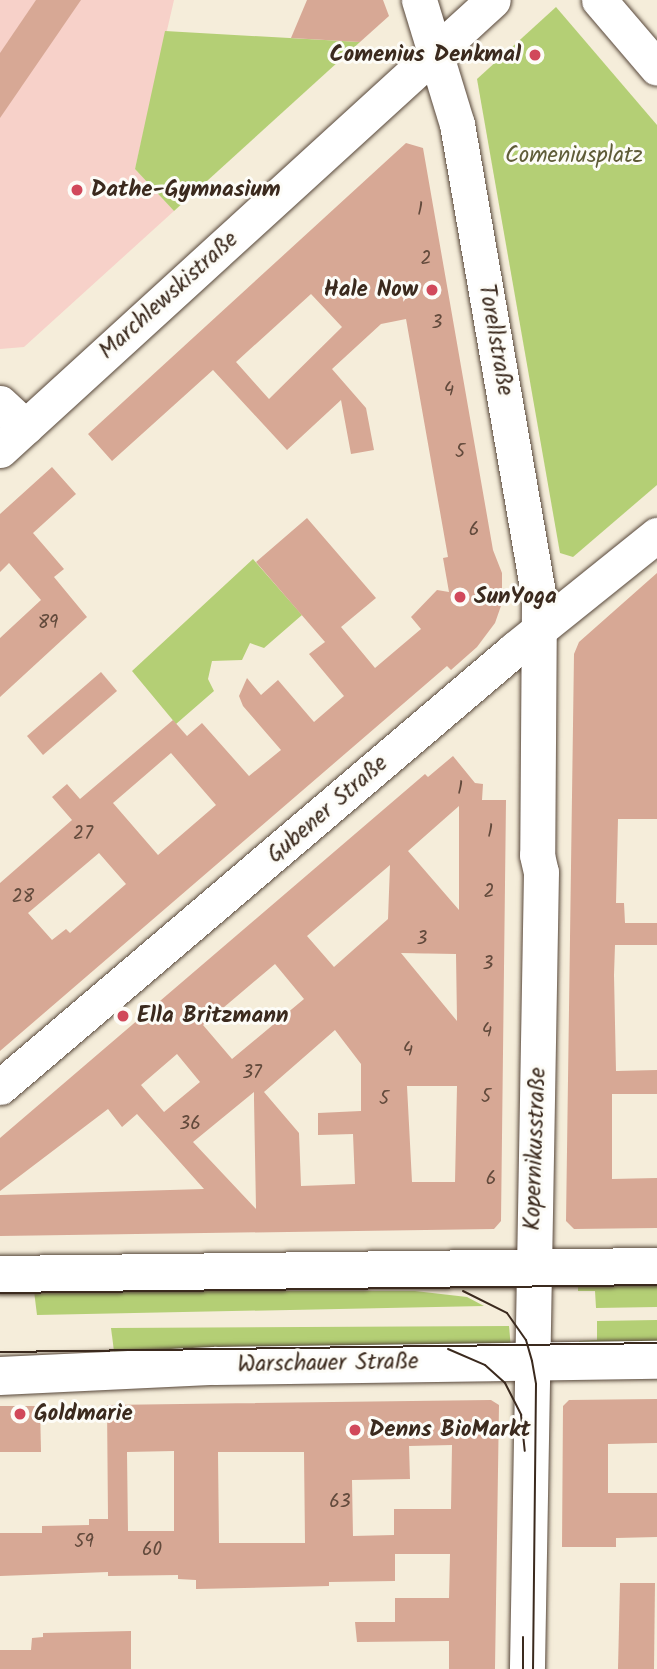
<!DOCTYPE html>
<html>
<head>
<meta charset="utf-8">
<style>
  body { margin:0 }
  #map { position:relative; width:657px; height:1669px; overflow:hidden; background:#f5edda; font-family:Kalam,sans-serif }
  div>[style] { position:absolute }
  .built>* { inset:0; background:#f7d1c9 }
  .green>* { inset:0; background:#b4cf75 }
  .building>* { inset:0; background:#d7a895 }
  .roads { filter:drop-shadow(0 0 2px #57473a) drop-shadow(0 0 2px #57473a) }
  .minor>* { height:35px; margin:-17.5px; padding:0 17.5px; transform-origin:17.5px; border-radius:17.5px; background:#fff }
  .major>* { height:38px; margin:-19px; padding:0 19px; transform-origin:19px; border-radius:19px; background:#fff }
  .tram>* { height:2px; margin:-1px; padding:0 1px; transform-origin:1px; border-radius:1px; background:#3b2a1e }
  .dots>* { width:19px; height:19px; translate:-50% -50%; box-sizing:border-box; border:4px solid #fdfcf7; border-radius:50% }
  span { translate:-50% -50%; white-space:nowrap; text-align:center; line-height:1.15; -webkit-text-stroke:6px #fdfcf7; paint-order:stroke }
  .number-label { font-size:19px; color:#624a3c }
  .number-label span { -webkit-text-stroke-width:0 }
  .poi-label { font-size:23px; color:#3b2a1e; font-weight:700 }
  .right { translate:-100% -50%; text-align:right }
  .left { translate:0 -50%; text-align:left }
  .park-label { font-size:23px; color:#5f5c38 }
  .street-label { font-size:23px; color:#3b2a1e }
</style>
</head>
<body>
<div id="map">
  <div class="built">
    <div style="clip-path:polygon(0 0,174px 0,135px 169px,174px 211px,24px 347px,0 349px)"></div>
  </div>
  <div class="green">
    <div style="clip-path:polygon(556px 7px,657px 125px,657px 485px,573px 557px,560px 553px,477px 79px)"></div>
    <div style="clip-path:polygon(165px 31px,360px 42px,174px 211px,135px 169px)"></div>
    <div style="clip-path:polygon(253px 559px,302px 615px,264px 648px,250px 643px,242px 660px,212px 661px,208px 679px,214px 691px,176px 724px,132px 671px)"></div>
    <div style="clip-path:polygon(657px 1280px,657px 1307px,596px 1308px,595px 1291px,578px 1291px,578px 1281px)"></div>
    <div style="clip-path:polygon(34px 1291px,415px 1291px,467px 1297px,484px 1306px,37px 1315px)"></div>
    <div style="clip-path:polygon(657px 1320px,657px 1348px,580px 1350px,579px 1341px,597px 1340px,597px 1321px)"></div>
    <div style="clip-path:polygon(509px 1326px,511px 1349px,115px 1359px,111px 1328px)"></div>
  </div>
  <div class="building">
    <div style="clip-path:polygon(36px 0,81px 0,0 118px,0 53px)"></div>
    <div style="clip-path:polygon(307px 0,383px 0,389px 16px,360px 42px,291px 38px)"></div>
    <div style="clip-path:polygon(evenodd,406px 143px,423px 148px,493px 550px,502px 573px,502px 603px,495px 623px,477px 647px,451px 670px,447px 666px,0 1051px,0 883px,72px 820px,52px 797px,67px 784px,80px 799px,173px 720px,187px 736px,202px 723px,249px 776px,281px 750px,243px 706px,239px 696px,247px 678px,261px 695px,278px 680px,314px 722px,344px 696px,309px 654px,325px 642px,256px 562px,307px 518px,376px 598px,341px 627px,375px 668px,421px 629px,411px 617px,437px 590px,449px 592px,443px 558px,448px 557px,406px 319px,381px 324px,332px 369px,366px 408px,374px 450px,351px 454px,341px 400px,287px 450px,213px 370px,112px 461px,88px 434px,406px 143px,311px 294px,342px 327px,269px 399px,236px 362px,311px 294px,406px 143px,171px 753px,216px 805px,158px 855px,113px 803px,171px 753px,406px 143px,99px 853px,126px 884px,70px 933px,66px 929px,52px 940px,28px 913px,99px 853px)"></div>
    <div style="clip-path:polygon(52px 467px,76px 494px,33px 533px,64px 569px,54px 577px,87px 617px,0 697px,0 638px,41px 600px,9px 563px,0 572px,0 514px)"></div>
    <div style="clip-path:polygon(657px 573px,657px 819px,618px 819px,616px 903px,624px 903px,625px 923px,657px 923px,657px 945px,615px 945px,614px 975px,616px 1071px,657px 1070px,657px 1094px,612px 1094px,612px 1179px,657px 1178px,657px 1228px,574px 1229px,566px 1221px,574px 654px,579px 642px)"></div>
    <div style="clip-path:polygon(101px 672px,117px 691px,43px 755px,27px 736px)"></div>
    <div style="clip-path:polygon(evenodd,453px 756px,475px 783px,483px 784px,482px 800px,506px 800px,501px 1221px,494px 1229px,0 1236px,0 1195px,204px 1189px,137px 1114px,122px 1127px,108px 1109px,0 1191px,0 1138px,425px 774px,428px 777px,453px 756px,459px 806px,459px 910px,408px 851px,459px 806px,453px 756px,390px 865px,388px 919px,334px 967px,307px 936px,390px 865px,453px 756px,401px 953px,456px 954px,457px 1021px,401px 953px,453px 756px,275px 964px,304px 999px,232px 1059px,203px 1025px,275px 964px,453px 756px,335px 1030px,361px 1064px,361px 1111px,318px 1113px,318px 1135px,353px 1134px,355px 1184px,301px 1186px,299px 1133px,264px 1092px,335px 1030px,453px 756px,177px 1054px,200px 1082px,164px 1112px,141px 1085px,177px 1054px,453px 756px,407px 1086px,457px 1086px,455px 1182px,412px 1182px,407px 1086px,453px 756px,254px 1092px,254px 1100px,256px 1209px,193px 1142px,254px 1092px)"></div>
    <div style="clip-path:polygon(657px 1399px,657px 1443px,608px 1444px,608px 1493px,657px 1493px,657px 1537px,616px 1538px,616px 1547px,562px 1547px,563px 1406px,569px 1400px)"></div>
    <div style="clip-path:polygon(evenodd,491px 1400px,499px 1405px,495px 1669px,449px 1669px,449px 1641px,357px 1642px,355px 1622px,395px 1622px,395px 1598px,449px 1598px,450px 1554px,395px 1554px,395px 1581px,329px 1582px,329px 1586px,196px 1589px,196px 1580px,178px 1579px,178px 1575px,108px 1576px,108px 1572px,0 1576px,0 1533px,42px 1533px,42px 1526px,89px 1525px,89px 1519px,108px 1519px,107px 1405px,491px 1400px,452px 1445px,451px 1509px,394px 1509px,394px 1535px,353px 1536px,352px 1480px,410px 1479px,409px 1446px,452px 1445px,491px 1400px,174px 1451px,174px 1531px,128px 1531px,127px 1452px,174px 1451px,491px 1400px,218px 1452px,304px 1452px,305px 1543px,219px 1543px,218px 1452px)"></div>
    <div style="clip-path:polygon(0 1406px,40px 1406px,41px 1452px,0 1452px)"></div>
    <div style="clip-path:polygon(620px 1583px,655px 1583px,654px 1669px,618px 1669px)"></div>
    <div style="clip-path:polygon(131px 1631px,131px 1669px,0 1669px,0 1650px,31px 1650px,32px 1638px,43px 1637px,43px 1633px)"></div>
  </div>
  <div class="roads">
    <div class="minor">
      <div style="left:419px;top:0;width:130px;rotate:73deg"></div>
      <div style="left:457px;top:124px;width:483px;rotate:80.2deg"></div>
      <div style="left:539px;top:600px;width:255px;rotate:90.4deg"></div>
      <div style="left:537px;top:855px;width:17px;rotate:77deg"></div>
      <div style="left:541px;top:872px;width:797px;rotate:91.01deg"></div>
      <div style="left:599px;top:0;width:89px;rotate:49.5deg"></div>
      <div style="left:0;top:403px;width:35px;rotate:43deg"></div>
      <div style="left:0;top:450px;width:667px;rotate:-42.39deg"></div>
      <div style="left:0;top:1087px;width:676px;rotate:-40.38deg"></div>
      <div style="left:515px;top:649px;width:182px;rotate:-38.8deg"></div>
    </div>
    <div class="major">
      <div style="left:0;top:1275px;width:657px;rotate:-0.7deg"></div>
      <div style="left:0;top:1376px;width:215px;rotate:-2.7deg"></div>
      <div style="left:215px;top:1366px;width:442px;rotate:-0.8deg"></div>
    </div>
  </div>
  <div class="tram">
    <div style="left:463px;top:1291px;width:49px;rotate:26.6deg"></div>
    <div style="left:507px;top:1313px;width:33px;rotate:55deg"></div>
    <div style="left:526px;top:1340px;width:22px;rotate:74deg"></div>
    <div style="left:532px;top:1361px;width:23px;rotate:80deg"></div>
    <div style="left:536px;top:1384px;width:285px;rotate:90.6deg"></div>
    <div style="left:0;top:1293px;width:657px;rotate:-0.7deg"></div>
    <div style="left:448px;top:1349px;width:40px;rotate:23.4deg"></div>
    <div style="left:485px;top:1365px;width:27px;rotate:42deg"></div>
    <div style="left:505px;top:1383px;width:36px;rotate:63deg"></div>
    <div style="left:521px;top:1415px;width:36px;rotate:84deg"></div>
    <div style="left:0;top:1352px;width:657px;rotate:-0.78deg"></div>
    <div style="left:523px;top:1669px;width:32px;rotate:-90deg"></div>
  </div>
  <div class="dots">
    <div style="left:535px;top:55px;background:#d1495b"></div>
    <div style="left:77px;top:190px;background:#d1495b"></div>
    <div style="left:432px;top:290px;background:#d1495b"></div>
    <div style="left:460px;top:597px;background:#d1495b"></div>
    <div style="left:123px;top:1016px;background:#d1495b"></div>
    <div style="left:20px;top:1414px;background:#d1495b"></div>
    <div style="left:355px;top:1430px;background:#d1495b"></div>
  </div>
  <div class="number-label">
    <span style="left:420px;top:211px">1</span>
    <span style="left:426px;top:260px">2</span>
    <span style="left:437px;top:324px">3</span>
    <span style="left:449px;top:391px">4</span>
    <span style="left:460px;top:453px">5</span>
    <span style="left:474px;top:531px">6</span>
    <span style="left:48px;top:624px">89</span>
    <span style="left:460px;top:790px">1</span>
    <span style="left:490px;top:833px">1</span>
    <span style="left:83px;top:835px">27</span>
    <span style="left:489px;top:893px">2</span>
    <span style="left:23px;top:898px">28</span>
    <span style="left:422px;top:940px">3</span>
    <span style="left:488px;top:965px">3</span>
    <span style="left:487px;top:1032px">4</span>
    <span style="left:408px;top:1051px">4</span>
    <span style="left:252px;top:1074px">37</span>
    <span style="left:486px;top:1098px">5</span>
    <span style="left:384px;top:1100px">5</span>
    <span style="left:190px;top:1125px">36</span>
    <span style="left:491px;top:1180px">6</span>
    <span style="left:340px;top:1503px">63</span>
    <span style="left:84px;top:1543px">59</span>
    <span style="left:152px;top:1551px">60</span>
  </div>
  <div class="poi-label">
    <span class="right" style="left:521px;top:55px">Comenius Denkmal</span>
    <span class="left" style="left:91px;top:190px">Dathe-Gymnasium</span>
    <span class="right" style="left:418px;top:290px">Hale Now</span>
    <span class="left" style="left:474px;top:597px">SunYoga</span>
    <span class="left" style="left:137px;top:1016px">Ella Britzmann</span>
    <span class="left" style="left:34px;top:1414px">Goldmarie</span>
    <span class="left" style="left:369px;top:1430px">Denns BioMarkt</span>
  </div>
  <div class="park-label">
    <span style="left:574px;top:156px">Comeniusplatz</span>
  </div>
  <div class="street-label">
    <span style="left:169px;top:296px;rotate:-42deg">Marchlewskistraße</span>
    <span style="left:495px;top:340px;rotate:80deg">Torellstraße</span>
    <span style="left:328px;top:810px;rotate:-41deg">Gubener Straße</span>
    <span style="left:536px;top:1149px;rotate:-88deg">Kopernikusstraße</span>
    <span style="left:328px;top:1364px;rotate:-1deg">Warschauer Straße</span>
  </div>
</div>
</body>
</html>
